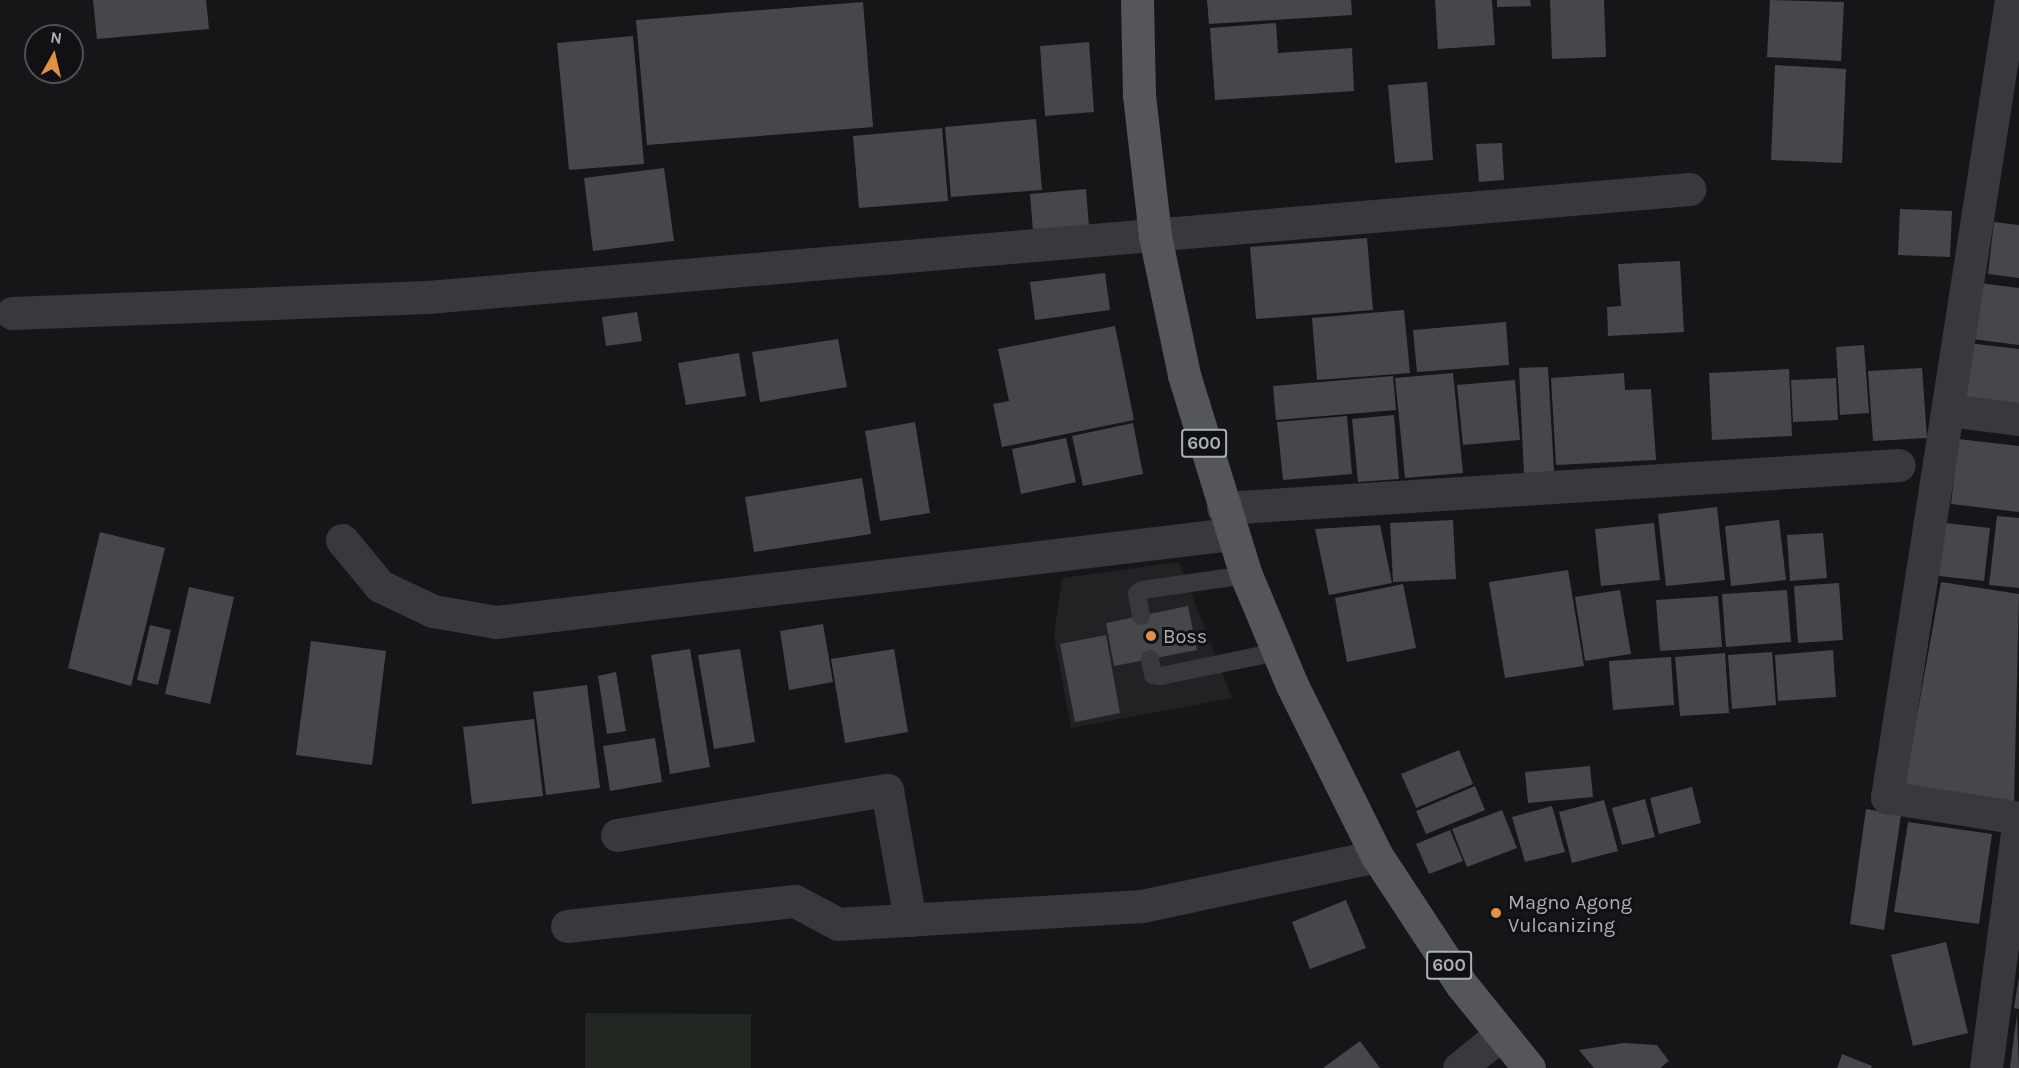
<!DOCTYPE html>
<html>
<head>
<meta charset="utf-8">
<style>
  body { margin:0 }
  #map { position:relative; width:2019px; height:1068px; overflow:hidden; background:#161618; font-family:Karla,sans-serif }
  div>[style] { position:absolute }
  .built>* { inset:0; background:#222224 }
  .green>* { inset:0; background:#212720 }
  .building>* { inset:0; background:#45474a }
  .lane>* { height:18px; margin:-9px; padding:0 9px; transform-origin:9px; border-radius:9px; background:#37393c }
  .street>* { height:33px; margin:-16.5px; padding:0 16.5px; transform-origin:16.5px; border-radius:16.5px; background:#37393c }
  .primary>* { height:33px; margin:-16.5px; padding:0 16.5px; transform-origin:16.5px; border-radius:16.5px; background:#54565b }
  .dots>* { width:16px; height:16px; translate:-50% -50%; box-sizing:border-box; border:3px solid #111113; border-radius:50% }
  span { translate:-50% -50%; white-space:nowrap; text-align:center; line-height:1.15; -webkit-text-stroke:6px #111113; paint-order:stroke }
  .shield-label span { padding:2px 4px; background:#111113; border:2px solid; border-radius:4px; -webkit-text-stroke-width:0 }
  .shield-label { font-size:18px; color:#a9b0b6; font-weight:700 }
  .poi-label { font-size:20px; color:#a9b0b6 }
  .left { translate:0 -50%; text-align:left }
  .north { position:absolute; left:24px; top:24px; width:60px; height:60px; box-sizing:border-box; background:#111113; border:2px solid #4e5154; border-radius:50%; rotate:8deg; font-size:16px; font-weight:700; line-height:24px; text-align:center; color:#a9b0b6 }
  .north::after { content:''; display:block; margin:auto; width:21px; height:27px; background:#e09146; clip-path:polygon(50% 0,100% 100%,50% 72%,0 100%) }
</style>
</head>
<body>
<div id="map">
  <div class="built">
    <div style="clip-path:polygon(1179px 562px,1232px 698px,1071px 728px,1054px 636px,1062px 578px)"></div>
  </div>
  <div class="green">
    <div style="clip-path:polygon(585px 1013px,751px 1014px,751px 1068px,585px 1068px)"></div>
  </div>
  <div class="building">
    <div style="clip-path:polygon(93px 0,206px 0,209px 29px,97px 39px)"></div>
    <div style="clip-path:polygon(1207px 0,1351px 0,1352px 15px,1209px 24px)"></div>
    <div style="clip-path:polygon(1435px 0,1492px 0,1495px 45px,1438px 49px)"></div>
    <div style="clip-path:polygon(1497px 0,1530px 0,1531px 6px,1497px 7px)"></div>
    <div style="clip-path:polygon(1550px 0,1604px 0,1606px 57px,1552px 59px)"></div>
    <div style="clip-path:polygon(1770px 0,1844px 2px,1841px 61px,1767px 57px)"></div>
    <div style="clip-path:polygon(863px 2px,873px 127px,647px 145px,636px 20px)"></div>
    <div style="clip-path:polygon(1276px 23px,1278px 53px,1352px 48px,1354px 91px,1215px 100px,1210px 28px)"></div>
    <div style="clip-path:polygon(633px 36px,644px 164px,569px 170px,557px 43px)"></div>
    <div style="clip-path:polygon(1089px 42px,1094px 112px,1045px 116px,1040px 46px)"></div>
    <div style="clip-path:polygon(1775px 65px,1846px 69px,1842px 163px,1771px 160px)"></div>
    <div style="clip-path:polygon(1427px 82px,1433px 160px,1395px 163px,1388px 85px)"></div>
    <div style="clip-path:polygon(1036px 119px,1042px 190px,951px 197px,945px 127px)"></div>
    <div style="clip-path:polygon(942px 128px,948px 201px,859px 208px,853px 136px)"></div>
    <div style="clip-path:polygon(1502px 143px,1504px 180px,1479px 182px,1476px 144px)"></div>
    <div style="clip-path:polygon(664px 168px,674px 241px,593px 251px,584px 178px)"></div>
    <div style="clip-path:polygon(1086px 189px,1090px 239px,1034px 244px,1030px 194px)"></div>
    <div style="clip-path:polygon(1900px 209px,1952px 211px,1950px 257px,1898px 255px)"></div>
    <div style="clip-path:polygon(1994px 222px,2019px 225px,2019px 278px,1988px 274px)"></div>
    <div style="clip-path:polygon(1367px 238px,1373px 310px,1256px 319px,1250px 247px)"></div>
    <div style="clip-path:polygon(1680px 261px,1684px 332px,1608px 336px,1607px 307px,1621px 306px,1618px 264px)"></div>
    <div style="clip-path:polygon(1105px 273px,1110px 310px,1035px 320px,1030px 282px)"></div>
    <div style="clip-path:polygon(1979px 283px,2019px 288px,2019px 345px,1972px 339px)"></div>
    <div style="clip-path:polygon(1404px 310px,1410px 373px,1317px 380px,1312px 318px)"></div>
    <div style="clip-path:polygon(637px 312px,642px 341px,606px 346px,602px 317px)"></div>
    <div style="clip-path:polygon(1506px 322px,1509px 365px,1417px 372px,1413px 330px)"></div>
    <div style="clip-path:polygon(1115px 326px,1134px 420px,1002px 447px,993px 404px,1009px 401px,998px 349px)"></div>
    <div style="clip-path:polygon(838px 339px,847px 387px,760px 402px,752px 352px)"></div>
    <div style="clip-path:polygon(1968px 343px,2019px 349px,2019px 409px,1961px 402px)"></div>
    <div style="clip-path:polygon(1864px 345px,1869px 413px,1840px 415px,1836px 347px)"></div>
    <div style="clip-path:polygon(739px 353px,746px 396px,686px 405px,678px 363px)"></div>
    <div style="clip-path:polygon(1548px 367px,1554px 472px,1524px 474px,1519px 368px)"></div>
    <div style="clip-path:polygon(1922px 368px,1927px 438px,1873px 441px,1868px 371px)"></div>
    <div style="clip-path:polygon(1789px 369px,1792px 436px,1712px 440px,1709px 373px)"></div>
    <div style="clip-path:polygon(1453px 373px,1463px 473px,1405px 478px,1395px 378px)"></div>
    <div style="clip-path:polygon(1624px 373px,1625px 390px,1651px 389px,1656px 460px,1556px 465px,1551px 378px)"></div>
    <div style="clip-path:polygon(1393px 376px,1396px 410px,1276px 420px,1273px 386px)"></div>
    <div style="clip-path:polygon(1836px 378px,1838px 420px,1793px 422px,1791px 380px)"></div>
    <div style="clip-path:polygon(1515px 380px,1520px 440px,1463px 445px,1457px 385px)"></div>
    <div style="clip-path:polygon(1394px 415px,1399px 479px,1358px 482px,1352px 419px)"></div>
    <div style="clip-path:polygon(1347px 416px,1352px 474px,1283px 480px,1277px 422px)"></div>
    <div style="clip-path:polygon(915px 422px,930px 513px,880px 521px,865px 431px)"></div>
    <div style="clip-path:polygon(1133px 423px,1143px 474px,1083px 486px,1072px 436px)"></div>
    <div style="clip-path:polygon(1066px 438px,1076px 482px,1021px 494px,1012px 449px)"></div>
    <div style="clip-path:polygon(1958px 439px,2019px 446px,2019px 512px,1951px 504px)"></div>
    <div style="clip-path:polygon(862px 478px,871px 534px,754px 552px,745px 497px)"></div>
    <div style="clip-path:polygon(1717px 507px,1725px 580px,1666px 586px,1658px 514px)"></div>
    <div style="clip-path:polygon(1997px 516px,2019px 518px,2019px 588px,1989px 585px)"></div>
    <div style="clip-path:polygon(1453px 520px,1456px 579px,1393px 582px,1390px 523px)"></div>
    <div style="clip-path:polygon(1779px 520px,1786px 580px,1731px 586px,1725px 526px)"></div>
    <div style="clip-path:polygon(1654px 523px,1660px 580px,1601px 586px,1595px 529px)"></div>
    <div style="clip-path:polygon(1945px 523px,1990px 528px,1984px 581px,1939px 576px)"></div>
    <div style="clip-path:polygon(1380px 525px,1392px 583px,1329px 595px,1315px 529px)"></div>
    <div style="clip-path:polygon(100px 532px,165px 548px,131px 686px,68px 668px)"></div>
    <div style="clip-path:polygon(1823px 533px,1827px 578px,1790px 581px,1787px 535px)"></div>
    <div style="clip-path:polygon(1568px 570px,1584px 666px,1505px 678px,1489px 582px)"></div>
    <div style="clip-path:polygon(1941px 582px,2019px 594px,2014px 805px,1904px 788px)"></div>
    <div style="clip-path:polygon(1839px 583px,1843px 640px,1798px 643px,1794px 586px)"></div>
    <div style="clip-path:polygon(1403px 584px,1416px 648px,1347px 662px,1335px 598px)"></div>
    <div style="clip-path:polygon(189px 587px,234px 597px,210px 704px,165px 694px)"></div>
    <div style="clip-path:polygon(1620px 590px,1631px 654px,1585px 661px,1575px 597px)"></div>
    <div style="clip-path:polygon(1787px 590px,1791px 642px,1726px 647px,1722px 594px)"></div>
    <div style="clip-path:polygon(1718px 596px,1722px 647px,1660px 651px,1656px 600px)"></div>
    <div style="clip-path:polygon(1188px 606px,1197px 650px,1114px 666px,1106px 623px)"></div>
    <div style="clip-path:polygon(823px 624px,833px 682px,789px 690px,780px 631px)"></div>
    <div style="clip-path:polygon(150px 625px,171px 630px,158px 685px,137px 680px)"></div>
    <div style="clip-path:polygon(1106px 635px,1120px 713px,1075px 722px,1060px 644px)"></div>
    <div style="clip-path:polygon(311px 641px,386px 651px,372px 765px,296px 755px)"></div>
    <div style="clip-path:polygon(690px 649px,710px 767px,670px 774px,651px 655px)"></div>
    <div style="clip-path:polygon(740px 649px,755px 742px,714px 749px,698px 655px)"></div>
    <div style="clip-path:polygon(894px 649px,908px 732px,845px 743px,831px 659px)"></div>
    <div style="clip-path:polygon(1833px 650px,1836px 697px,1778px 701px,1775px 655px)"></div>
    <div style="clip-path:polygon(1772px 652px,1776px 705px,1732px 709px,1728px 655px)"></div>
    <div style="clip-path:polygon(1725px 653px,1729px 713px,1680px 716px,1675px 657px)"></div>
    <div style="clip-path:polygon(1671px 657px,1674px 705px,1613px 710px,1609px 661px)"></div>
    <div style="clip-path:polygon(616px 672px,626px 731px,607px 734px,598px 676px)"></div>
    <div style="clip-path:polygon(587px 685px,600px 788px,546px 795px,533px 692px)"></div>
    <div style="clip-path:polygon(534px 719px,543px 796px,472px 804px,463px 727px)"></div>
    <div style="clip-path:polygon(655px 738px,662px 782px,610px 791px,603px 746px)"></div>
    <div style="clip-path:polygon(1459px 750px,1473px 784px,1416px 808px,1401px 774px)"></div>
    <div style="clip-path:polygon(1590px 766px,1593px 797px,1528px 803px,1525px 772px)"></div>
    <div style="clip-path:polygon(1475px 786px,1485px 810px,1426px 834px,1416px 811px)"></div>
    <div style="clip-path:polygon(1692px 787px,1701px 823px,1659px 834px,1650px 798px)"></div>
    <div style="clip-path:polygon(1645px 799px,1655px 837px,1622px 845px,1612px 808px)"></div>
    <div style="clip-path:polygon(1604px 800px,1618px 851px,1572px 863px,1559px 812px)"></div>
    <div style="clip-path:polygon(1552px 806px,1565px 852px,1525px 862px,1512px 817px)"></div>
    <div style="clip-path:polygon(1866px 809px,1901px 815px,1884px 930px,1850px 924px)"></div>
    <div style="clip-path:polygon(1502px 810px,1517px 848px,1467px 867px,1452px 829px)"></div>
    <div style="clip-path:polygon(1908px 822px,1992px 834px,1979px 924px,1894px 912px)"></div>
    <div style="clip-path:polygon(1450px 830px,1463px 861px,1429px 874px,1416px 844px)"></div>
    <div style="clip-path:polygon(1346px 900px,1366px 948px,1310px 969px,1292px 922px)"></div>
    <div style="clip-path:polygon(1946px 942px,1968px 1033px,1913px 1046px,1891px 955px)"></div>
    <div style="clip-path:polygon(2019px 977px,2019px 1009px,2014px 1008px)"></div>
    <div style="clip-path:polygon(2017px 1014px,2019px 1068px,2010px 1068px)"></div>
    <div style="clip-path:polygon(1360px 1041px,1380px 1068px,1323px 1068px)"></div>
    <div style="clip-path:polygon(1624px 1043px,1657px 1045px,1669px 1061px,1660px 1068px,1594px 1068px,1579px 1050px)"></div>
    <div style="clip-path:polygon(1842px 1054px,1872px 1066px,1871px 1068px,1837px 1068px)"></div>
  </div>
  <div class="lane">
    <div style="left:1141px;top:616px;width:22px;rotate:-100deg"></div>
    <div style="left:1137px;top:594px;width:6px;rotate:-39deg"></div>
    <div style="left:1142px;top:590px;width:105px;rotate:-8.2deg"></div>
    <div style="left:1150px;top:659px;width:16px;rotate:79deg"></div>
    <div style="left:1153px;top:675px;width:8px;rotate:7deg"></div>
    <div style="left:1161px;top:676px;width:118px;rotate:-11.7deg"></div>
  </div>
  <div class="street">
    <div style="left:2011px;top:0;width:807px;rotate:98.84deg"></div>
    <div style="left:1887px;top:797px;width:134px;rotate:9deg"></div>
    <div style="left:12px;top:313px;width:415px;rotate:-2.2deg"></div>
    <div style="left:427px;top:297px;width:1267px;rotate:-4.89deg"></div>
    <div style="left:1948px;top:410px;width:72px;rotate:7.2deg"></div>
    <div style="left:1223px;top:508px;width:677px;rotate:-3.64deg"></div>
    <div style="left:342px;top:540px;width:60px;rotate:50.4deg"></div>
    <div style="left:380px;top:586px;width:59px;rotate:25.3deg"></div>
    <div style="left:433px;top:611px;width:64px;rotate:9.9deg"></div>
    <div style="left:496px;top:622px;width:740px;rotate:-6.83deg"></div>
    <div style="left:617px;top:835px;width:274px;rotate:-9.5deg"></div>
    <div style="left:887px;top:790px;width:132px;rotate:80deg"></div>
    <div style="left:567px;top:926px;width:229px;rotate:-6.3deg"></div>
    <div style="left:795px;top:901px;width:49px;rotate:28.1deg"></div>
    <div style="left:838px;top:924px;width:305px;rotate:-3.4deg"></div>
    <div style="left:1142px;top:906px;width:240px;rotate:-12deg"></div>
    <div style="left:1459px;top:1068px;width:53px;rotate:-38.8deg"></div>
    <div style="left:1986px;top:1068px;width:252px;rotate:-82.5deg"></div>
  </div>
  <div class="primary">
    <div style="left:1137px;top:0;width:95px;rotate:88.8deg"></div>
    <div style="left:1139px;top:95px;width:142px;rotate:83.5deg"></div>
    <div style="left:1155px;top:236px;width:142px;rotate:78.2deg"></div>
    <div style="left:1184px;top:375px;width:209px;rotate:72.8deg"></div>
    <div style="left:1246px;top:575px;width:119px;rotate:67.3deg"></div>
    <div style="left:1292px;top:685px;width:191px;rotate:63.6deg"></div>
    <div style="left:1377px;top:856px;width:153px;rotate:56.7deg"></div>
    <div style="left:1461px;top:984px;width:108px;rotate:51deg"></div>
  </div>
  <div class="dots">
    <div style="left:1151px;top:636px;background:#e09146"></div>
    <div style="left:1496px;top:913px;background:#e09146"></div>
  </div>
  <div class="shield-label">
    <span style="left:1204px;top:443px">600</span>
    <span style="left:1449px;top:965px">600</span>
  </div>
  <div class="poi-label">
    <span class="left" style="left:1163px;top:636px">Boss</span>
    <span class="left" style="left:1508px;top:914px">Magno Agong<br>Vulcanizing</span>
  </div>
  <div class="north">N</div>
</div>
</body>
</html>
